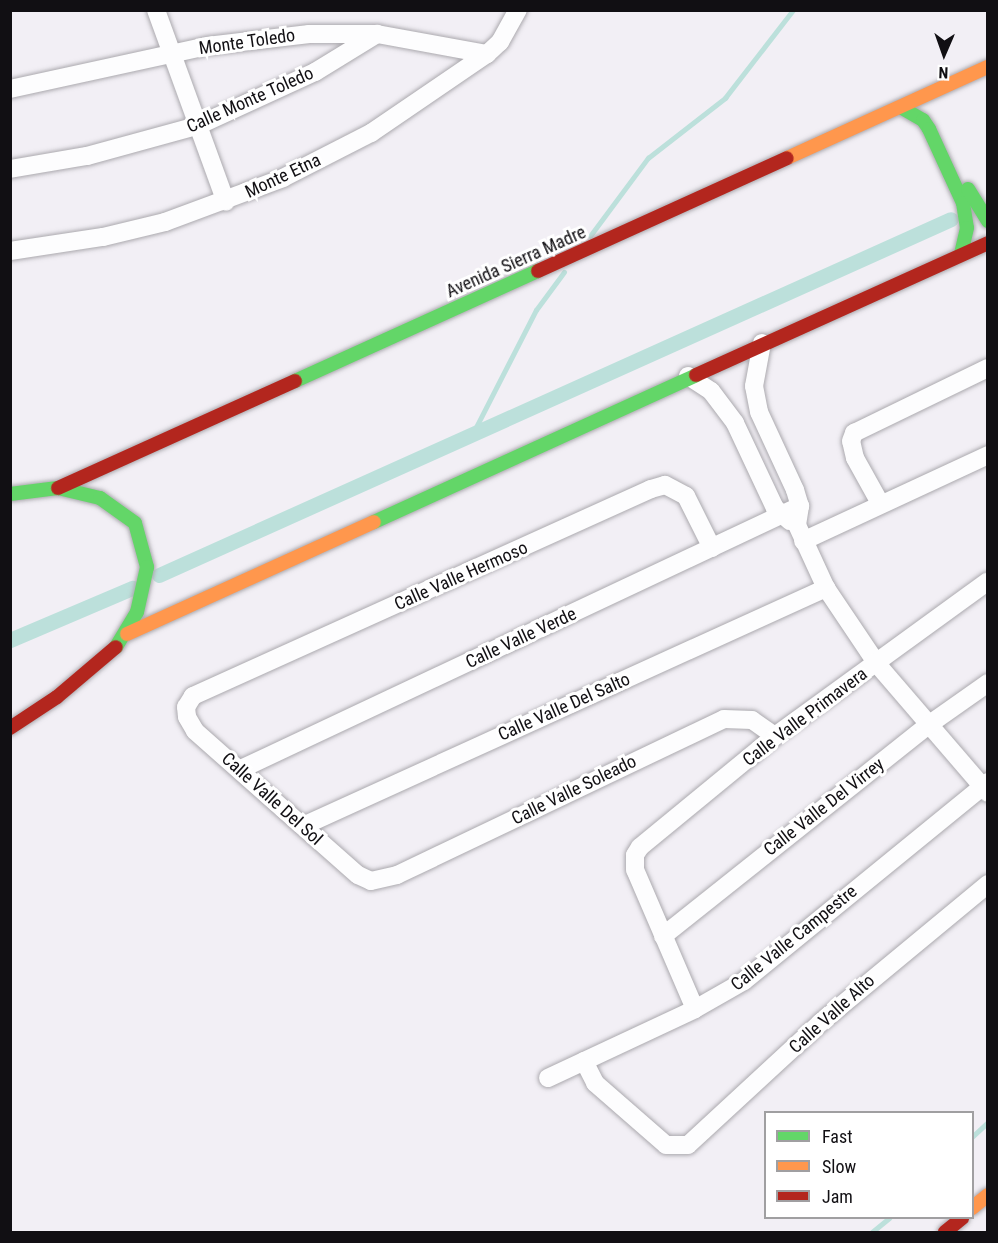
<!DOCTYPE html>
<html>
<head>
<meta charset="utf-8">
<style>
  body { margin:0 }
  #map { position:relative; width:998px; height:1243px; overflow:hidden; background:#f2eff5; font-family:"Roboto Condensed",sans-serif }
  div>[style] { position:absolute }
  .stream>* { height:4.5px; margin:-2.25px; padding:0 2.25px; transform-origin:2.25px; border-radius:2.25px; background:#bce0db }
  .canal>* { height:15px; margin:-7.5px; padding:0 7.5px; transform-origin:7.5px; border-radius:7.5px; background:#bce0db }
  .roads { filter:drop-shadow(0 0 2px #aba9ae) drop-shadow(0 0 2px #aba9ae) }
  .street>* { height:18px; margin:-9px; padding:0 9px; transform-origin:9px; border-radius:9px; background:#fdfdfe }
  .fast>* { height:14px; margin:-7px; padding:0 7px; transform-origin:7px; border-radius:7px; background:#63d668 }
  .slow>* { height:14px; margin:-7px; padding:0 7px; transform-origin:7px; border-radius:7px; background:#ff974d }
  .jam>* { height:14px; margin:-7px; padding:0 7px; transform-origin:7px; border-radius:7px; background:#b3261e }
  span { translate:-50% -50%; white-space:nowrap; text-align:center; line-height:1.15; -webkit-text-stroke:6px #fff; paint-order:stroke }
  .street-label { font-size:18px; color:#110f13 }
  .frame { position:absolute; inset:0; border:12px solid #110f13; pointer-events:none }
  .legend { position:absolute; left:764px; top:1111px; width:210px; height:108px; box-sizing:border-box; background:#fff; border:2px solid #a09fa1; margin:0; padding:8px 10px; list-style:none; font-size:18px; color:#110f13 }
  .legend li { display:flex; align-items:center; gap:12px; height:30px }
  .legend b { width:30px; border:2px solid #a09fa1 }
  .north { position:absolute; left:914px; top:24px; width:60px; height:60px; -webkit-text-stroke:4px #fff; paint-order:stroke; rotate:182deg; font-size:16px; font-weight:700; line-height:24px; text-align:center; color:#110f13 }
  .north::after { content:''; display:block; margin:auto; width:21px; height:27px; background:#110f13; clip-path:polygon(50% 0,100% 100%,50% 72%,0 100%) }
</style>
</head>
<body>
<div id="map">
  <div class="stream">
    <div style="left:590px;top:236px;width:97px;rotate:-53.4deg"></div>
    <div style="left:648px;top:158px;width:98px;rotate:-37.9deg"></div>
    <div style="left:725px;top:98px;width:111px;rotate:-52.3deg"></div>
    <div style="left:472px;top:435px;width:140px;rotate:-62.9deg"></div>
    <div style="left:536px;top:310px;width:47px;rotate:-53.6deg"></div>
    <div style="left:972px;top:1137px;width:22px;rotate:-43deg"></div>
    <div style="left:872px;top:1232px;width:22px;rotate:-39deg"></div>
  </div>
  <div class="canal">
    <div style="left:159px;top:575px;width:868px;rotate:-24.2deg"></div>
    <div style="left:10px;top:640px;width:133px;rotate:-23.1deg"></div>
  </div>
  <div class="roads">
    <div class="street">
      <div style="left:156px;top:10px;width:204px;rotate:70deg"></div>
      <div style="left:10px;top:89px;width:202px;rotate:-12.3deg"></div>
      <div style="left:207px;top:46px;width:103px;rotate:-6.7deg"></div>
      <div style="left:309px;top:34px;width:68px"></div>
      <div style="left:377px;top:34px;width:112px;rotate:10.3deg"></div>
      <div style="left:10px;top:169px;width:78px;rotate:-9.6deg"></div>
      <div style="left:87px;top:156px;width:114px;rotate:-15.3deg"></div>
      <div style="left:197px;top:126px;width:130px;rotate:-24.6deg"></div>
      <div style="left:315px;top:72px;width:73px;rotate:-31.5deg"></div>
      <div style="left:10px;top:251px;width:94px;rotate:-8.6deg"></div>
      <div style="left:103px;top:237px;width:64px;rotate:-13.6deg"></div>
      <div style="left:165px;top:222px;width:126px;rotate:-20.4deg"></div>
      <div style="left:283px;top:178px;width:99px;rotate:-27.1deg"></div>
      <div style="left:371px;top:133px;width:140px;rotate:-34.3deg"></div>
      <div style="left:487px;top:54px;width:18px;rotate:-43deg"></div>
      <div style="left:500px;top:42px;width:37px;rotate:-61deg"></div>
      <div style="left:762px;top:343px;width:44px;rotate:100.5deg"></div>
      <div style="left:754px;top:386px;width:26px;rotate:79deg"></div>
      <div style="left:759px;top:412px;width:86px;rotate:65.2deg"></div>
      <div style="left:795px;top:490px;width:17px;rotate:73deg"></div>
      <div style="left:800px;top:506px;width:19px;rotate:99deg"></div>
      <div style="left:797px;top:525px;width:69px;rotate:65.3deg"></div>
      <div style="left:826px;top:588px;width:92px;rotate:56.1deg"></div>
      <div style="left:877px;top:664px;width:170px;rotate:49.3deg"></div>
      <div style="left:688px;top:376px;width:27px;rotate:33deg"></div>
      <div style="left:711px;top:391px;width:40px;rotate:53deg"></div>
      <div style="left:735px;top:423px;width:94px;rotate:64.8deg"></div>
      <div style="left:775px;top:508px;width:20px;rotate:41deg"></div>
      <div style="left:880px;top:503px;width:51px;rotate:-119.1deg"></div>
      <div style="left:855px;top:458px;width:17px;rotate:-103deg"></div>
      <div style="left:851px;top:441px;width:9px;rotate:-69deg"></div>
      <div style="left:854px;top:433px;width:149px;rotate:-25.9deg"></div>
      <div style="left:803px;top:541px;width:204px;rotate:-24.9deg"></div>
      <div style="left:712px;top:548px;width:58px;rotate:-116.6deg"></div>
      <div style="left:686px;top:496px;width:24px;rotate:-152deg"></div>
      <div style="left:665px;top:485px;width:15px;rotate:164deg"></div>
      <div style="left:651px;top:489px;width:503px;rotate:155.68deg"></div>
      <div style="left:193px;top:696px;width:13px;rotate:122deg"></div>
      <div style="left:186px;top:707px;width:10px;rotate:84deg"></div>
      <div style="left:187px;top:717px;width:16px;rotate:60deg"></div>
      <div style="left:195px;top:731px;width:217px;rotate:41.5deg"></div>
      <div style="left:358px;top:875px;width:14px;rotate:25deg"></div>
      <div style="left:371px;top:881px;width:27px;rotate:-13deg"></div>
      <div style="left:397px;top:875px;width:362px;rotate:-25.5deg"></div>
      <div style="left:724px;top:719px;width:28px;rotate:2deg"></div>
      <div style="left:752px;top:720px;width:28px;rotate:35deg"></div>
      <div style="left:241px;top:769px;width:618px;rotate:-25.2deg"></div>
      <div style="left:303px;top:826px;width:575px;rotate:-24.47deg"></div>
      <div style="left:663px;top:936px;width:337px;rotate:-38.5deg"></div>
      <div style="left:927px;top:726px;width:75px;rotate:-35.2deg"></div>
      <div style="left:695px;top:1009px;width:151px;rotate:-113.3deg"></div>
      <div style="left:635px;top:870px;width:15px;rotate:-90deg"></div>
      <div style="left:635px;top:855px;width:9px;rotate:-58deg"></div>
      <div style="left:640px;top:847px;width:175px;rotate:-39.4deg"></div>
      <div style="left:775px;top:736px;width:263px;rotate:-36deg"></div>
      <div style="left:584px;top:1061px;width:25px;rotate:63deg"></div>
      <div style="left:595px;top:1083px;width:94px;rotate:41.1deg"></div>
      <div style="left:666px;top:1145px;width:22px"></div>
      <div style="left:688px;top:1145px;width:180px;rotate:-42.7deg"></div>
      <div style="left:820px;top:1023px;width:218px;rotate:-39.6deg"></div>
      <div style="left:548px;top:1078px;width:162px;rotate:-25.1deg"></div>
      <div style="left:695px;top:1009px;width:56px;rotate:-29.7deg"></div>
      <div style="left:744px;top:981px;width:315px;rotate:-39.2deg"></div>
    </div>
    <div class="fast">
      <div style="left:902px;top:108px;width:24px;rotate:30deg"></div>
      <div style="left:923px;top:120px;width:11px;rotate:56deg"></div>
      <div style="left:929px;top:129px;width:81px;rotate:65.3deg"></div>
      <div style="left:963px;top:203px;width:25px;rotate:81deg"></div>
      <div style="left:967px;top:228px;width:27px;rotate:103deg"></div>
      <div style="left:968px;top:189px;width:38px;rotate:58deg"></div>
      <div style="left:295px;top:381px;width:267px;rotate:-24.4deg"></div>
      <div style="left:10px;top:494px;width:48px;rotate:-7.1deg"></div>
      <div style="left:58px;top:488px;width:43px;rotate:13.4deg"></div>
      <div style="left:100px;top:498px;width:43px;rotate:35.5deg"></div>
      <div style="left:135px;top:523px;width:46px;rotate:74.7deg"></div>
      <div style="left:147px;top:567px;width:46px;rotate:102.5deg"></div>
      <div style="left:137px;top:612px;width:41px;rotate:121deg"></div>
      <div style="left:374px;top:522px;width:354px;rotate:-24.5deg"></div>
    </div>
    <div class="slow">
      <div style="left:787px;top:158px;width:221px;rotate:-24.4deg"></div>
      <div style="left:127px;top:634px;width:271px;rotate:-24.4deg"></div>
      <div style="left:972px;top:1208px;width:21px;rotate:-39deg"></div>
    </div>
    <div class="jam">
      <div style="left:538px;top:271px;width:273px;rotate:-24.4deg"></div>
      <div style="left:696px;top:375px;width:320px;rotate:-24.3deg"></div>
      <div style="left:58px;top:488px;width:260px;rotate:-24.3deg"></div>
      <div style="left:10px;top:728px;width:56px;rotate:-33.4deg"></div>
      <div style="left:57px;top:697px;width:77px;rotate:-40.3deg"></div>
      <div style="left:945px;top:1232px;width:22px;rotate:-39deg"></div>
    </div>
  </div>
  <div class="street-label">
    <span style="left:247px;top:42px;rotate:-8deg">Monte Toledo</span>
    <span style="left:250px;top:100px;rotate:-24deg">Calle Monte Toledo</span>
    <span style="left:283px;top:176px;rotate:-25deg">Monte Etna</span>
    <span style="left:516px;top:262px;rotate:-24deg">Avenida Sierra Madre</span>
    <span style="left:461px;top:576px;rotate:-24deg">Calle Valle Hermoso</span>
    <span style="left:521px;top:638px;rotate:-25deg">Calle Valle Verde</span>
    <span style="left:564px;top:707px;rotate:-24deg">Calle Valle Del Salto</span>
    <span style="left:805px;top:717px;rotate:-37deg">Calle Valle Primavera</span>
    <span style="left:574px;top:790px;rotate:-26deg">Calle Valle Soleado</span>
    <span style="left:272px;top:799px;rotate:42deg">Calle Valle Del Sol</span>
    <span style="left:824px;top:807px;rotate:-38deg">Calle Valle Del Virrey</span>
    <span style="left:794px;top:938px;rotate:-39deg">Calle Valle Campestre</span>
    <span style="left:832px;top:1014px;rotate:-42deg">Calle Valle Alto</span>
  </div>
  <div class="frame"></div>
  <ul class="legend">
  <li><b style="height:8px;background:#63d668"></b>Fast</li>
  <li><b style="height:8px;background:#ff974d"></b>Slow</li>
  <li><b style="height:8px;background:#b3261e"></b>Jam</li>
  </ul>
  <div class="north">N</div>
</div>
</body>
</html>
